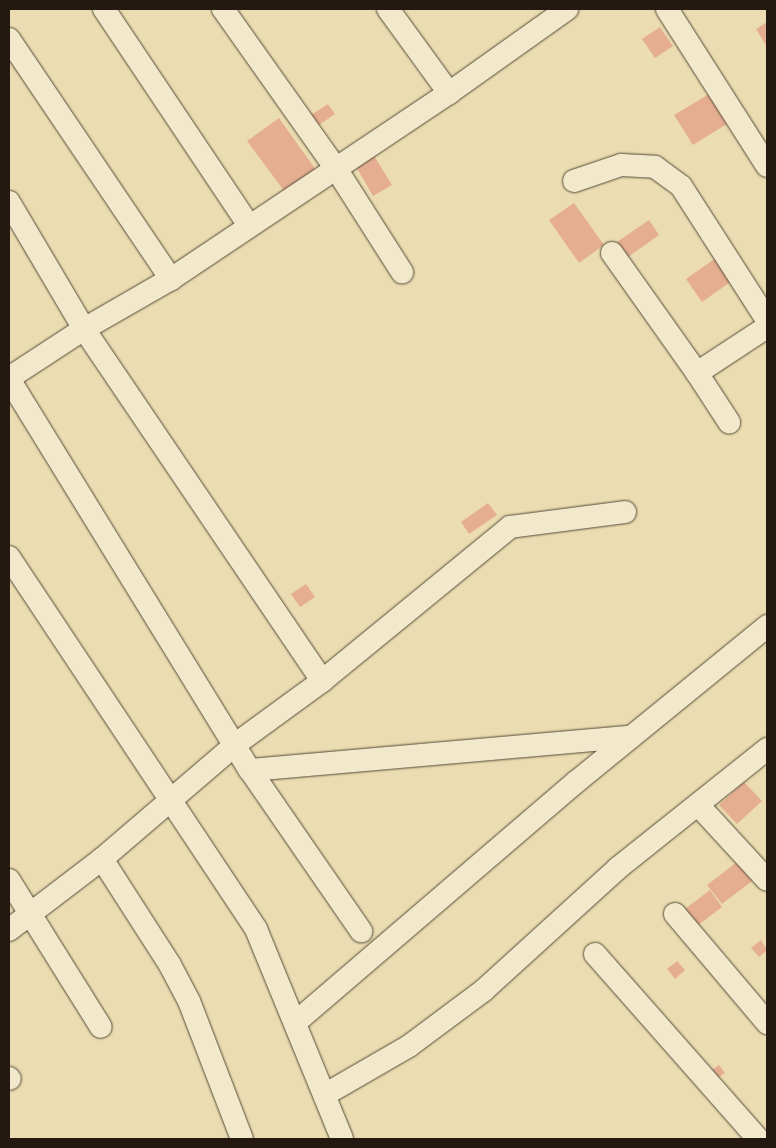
<!DOCTYPE html>
<html>
<head>
<meta charset="utf-8">
<style>
  body { margin:0 }
  #map { position:relative; width:776px; height:1148px; overflow:hidden; background:#ebddb1; font-family:Vollkorn,serif }
  div>[style] { position:absolute }
  .building>* { inset:0; background:#e6ae91 }
  .roads { filter:drop-shadow(0 0 1px #554a38) drop-shadow(0 0 1px #554a38) }
  .minor>* { height:22px; margin:-11px; padding:0 11px; transform-origin:11px; border-radius:11px; background:#f2e9cc }
  span { translate:-50% -50%; white-space:nowrap; text-align:center; line-height:1.15; -webkit-text-stroke:4.5px #f2e9cc; paint-order:stroke }
  .frame { position:absolute; inset:0; border:10px solid #231910; pointer-events:none }
</style>
</head>
<body>
<div id="map">
  <div class="building">
    <div style="clip-path:polygon(767px 22px,767px 47px,756px 29px)"></div>
    <div style="clip-path:polygon(660px 27px,673px 46px,655px 58px,642px 39px)"></div>
    <div style="clip-path:polygon(709px 94px,727px 124px,693px 145px,674px 115px)"></div>
    <div style="clip-path:polygon(328px 104px,335px 114px,313px 129px,306px 118px)"></div>
    <div style="clip-path:polygon(279px 118px,316px 170px,285px 192px,247px 141px)"></div>
    <div style="clip-path:polygon(373px 154px,392px 185px,373px 196px,355px 165px)"></div>
    <div style="clip-path:polygon(574px 203px,604px 245px,579px 263px,549px 220px)"></div>
    <div style="clip-path:polygon(649px 220px,659px 235px,628px 257px,617px 242px)"></div>
    <div style="clip-path:polygon(720px 255px,736px 278px,702px 302px,686px 279px)"></div>
    <div style="clip-path:polygon(488px 503px,497px 515px,469px 534px,461px 522px)"></div>
    <div style="clip-path:polygon(306px 584px,315px 597px,300px 607px,291px 594px)"></div>
    <div style="clip-path:polygon(744px 782px,762px 801px,737px 824px,719px 805px)"></div>
    <div style="clip-path:polygon(737px 862px,752px 881px,722px 904px,707px 885px)"></div>
    <div style="clip-path:polygon(710px 890px,722px 907px,697px 926px,685px 909px)"></div>
    <div style="clip-path:polygon(761px 940px,767px 950px,759px 957px,751px 948px)"></div>
    <div style="clip-path:polygon(677px 961px,685px 970px,675px 979px,667px 969px)"></div>
    <div style="clip-path:polygon(719px 1065px,725px 1073px,715px 1080px,709px 1072px)"></div>
  </div>
  <div class="roads">
    <div class="minor">
      <div style="left:104px;top:9px;width:261px;rotate:56.2deg"></div>
      <div style="left:223px;top:9px;width:194px;rotate:54.7deg"></div>
      <div style="left:335px;top:167px;width:125px;rotate:57.5deg"></div>
      <div style="left:388px;top:9px;width:104px;rotate:54deg"></div>
      <div style="left:667px;top:9px;width:186px;rotate:57.5deg"></div>
      <div style="left:9px;top:39px;width:290px;rotate:56deg"></div>
      <div style="left:574px;top:181px;width:50px;rotate:-18.8deg"></div>
      <div style="left:621px;top:165px;width:34px;rotate:3deg"></div>
      <div style="left:655px;top:167px;width:32px;rotate:36deg"></div>
      <div style="left:681px;top:186px;width:159px;rotate:57.3deg"></div>
      <div style="left:9px;top:202px;width:147px;rotate:59.4deg"></div>
      <div style="left:84px;top:329px;width:425px;rotate:55.9deg"></div>
      <div style="left:612px;top:253px;width:147px;rotate:54.7deg"></div>
      <div style="left:697px;top:373px;width:84px;rotate:-33.3deg"></div>
      <div style="left:697px;top:373px;width:59px;rotate:56.9deg"></div>
      <div style="left:9px;top:378px;width:90px;rotate:-33.2deg"></div>
      <div style="left:84px;top:329px;width:100px;rotate:-29.9deg"></div>
      <div style="left:171px;top:279px;width:334px;rotate:-33.8deg"></div>
      <div style="left:449px;top:93px;width:145px;rotate:-35.4deg"></div>
      <div style="left:9px;top:379px;width:459px;rotate:58.4deg"></div>
      <div style="left:250px;top:770px;width:196px;rotate:55.4deg"></div>
      <div style="left:9px;top:557px;width:447px;rotate:56.4deg"></div>
      <div style="left:256px;top:929px;width:227px;rotate:67.7deg"></div>
      <div style="left:250px;top:770px;width:382px;rotate:-5deg"></div>
      <div style="left:699px;top:806px;width:100px;rotate:47.4deg"></div>
      <div style="left:102px;top:859px;width:126px;rotate:57.3deg"></div>
      <div style="left:170px;top:965px;width:41px;rotate:62.2deg"></div>
      <div style="left:189px;top:1001px;width:148px;rotate:69deg"></div>
      <div style="left:9px;top:880px;width:173px;rotate:58deg"></div>
      <div style="left:675px;top:914px;width:143px;rotate:49.8deg"></div>
      <div style="left:9px;top:930px;width:117px;rotate:-37.4deg"></div>
      <div style="left:102px;top:859px;width:177px;rotate:-40.6deg"></div>
      <div style="left:236px;top:744px;width:107px;rotate:-36.2deg"></div>
      <div style="left:322px;top:681px;width:243px;rotate:-39.3deg"></div>
      <div style="left:510px;top:527px;width:116px;rotate:-7.4deg"></div>
      <div style="left:595px;top:954px;width:247px;rotate:48.6deg"></div>
      <div style="left:296px;top:1022px;width:369px;rotate:-40.6deg"></div>
      <div style="left:576px;top:782px;width:247px;rotate:-39.2deg"></div>
      <div style="left:9px;top:1078px;width:1px;rotate:45deg"></div>
      <div style="left:326px;top:1094px;width:96px;rotate:-30deg"></div>
      <div style="left:409px;top:1046px;width:94px;rotate:-36.7deg"></div>
      <div style="left:484px;top:990px;width:181px;rotate:-42.3deg"></div>
      <div style="left:618px;top:868px;width:191px;rotate:-38.6deg"></div>
    </div>
  </div>
  <div class="frame"></div>
</div>
</body>
</html>
